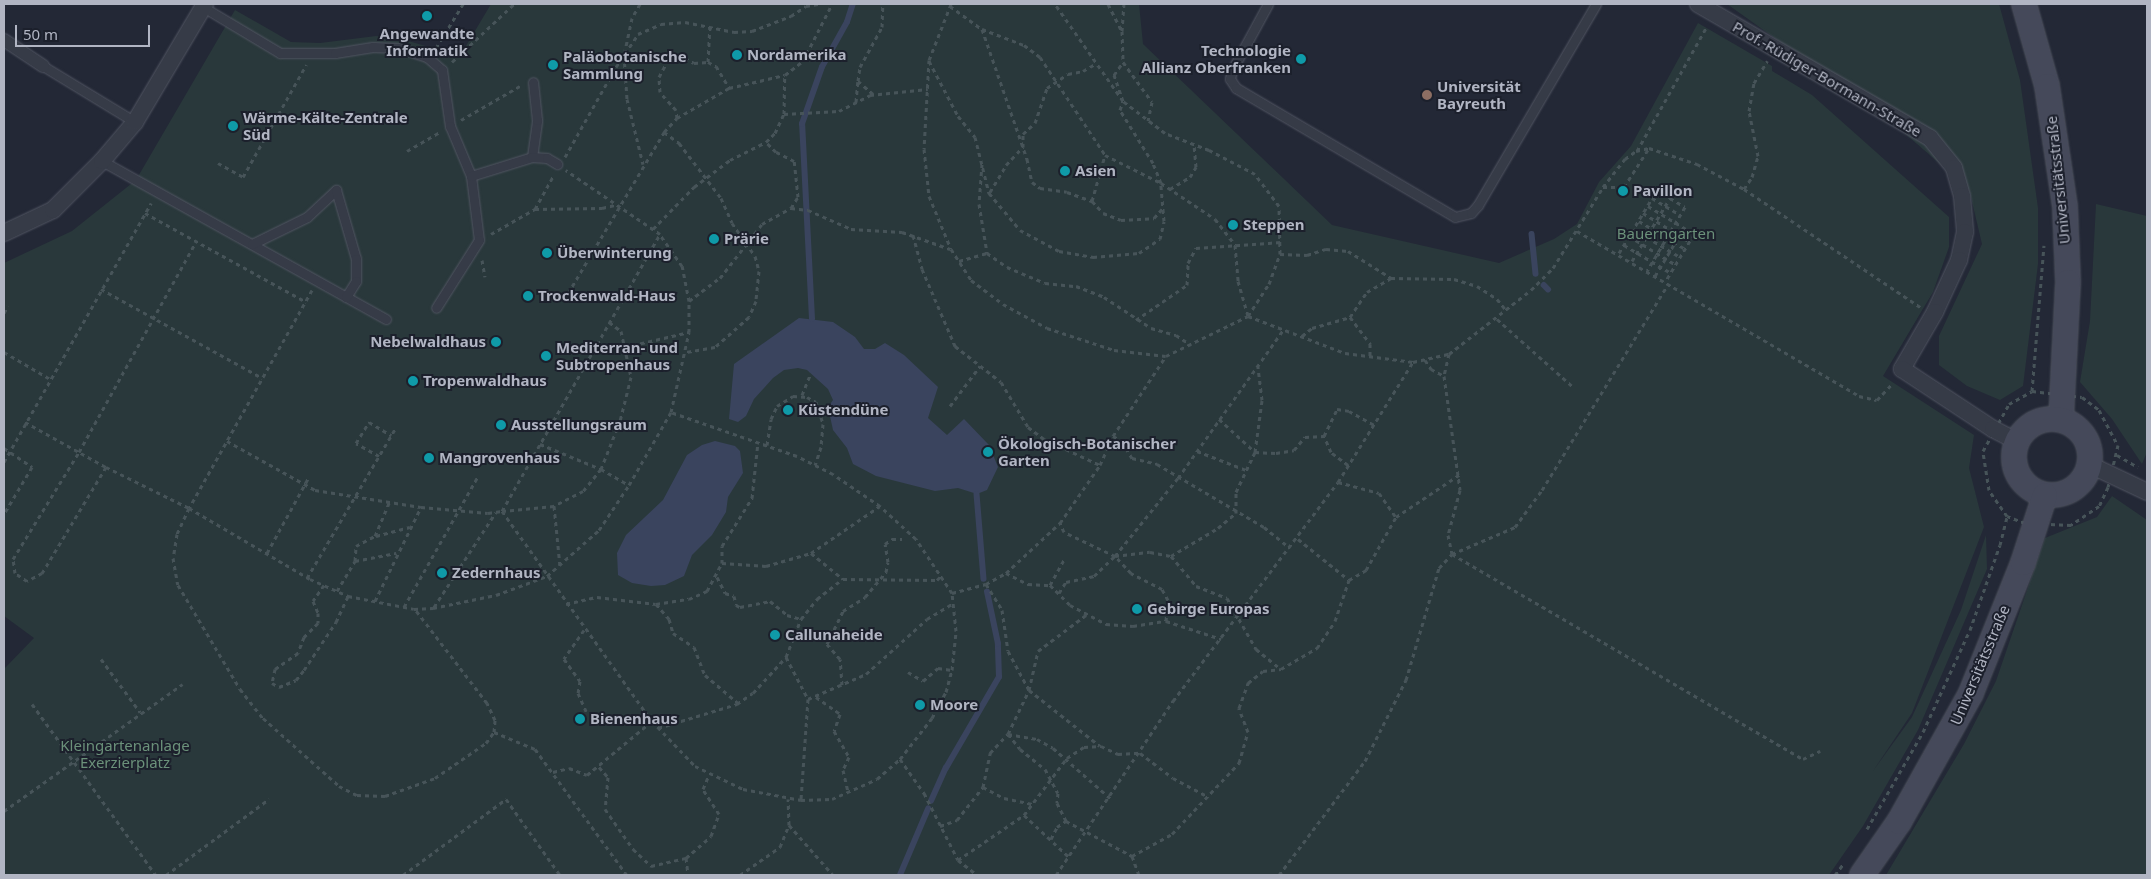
<!DOCTYPE html>
<html>
<head>
<meta charset="utf-8">
<style>
  body { margin:0 }
  #map { position:relative; width:2151px; height:879px; overflow:hidden; background:#232836; font-family:"Noto Sans",sans-serif }
  div>[style] { position:absolute }
  .green>* { inset:0; background:#29383b }
  .water>* { inset:0; background:#3a445e }
  .stream>* { height:5.5px; margin:-2.75px; padding:0 2.75px; transform-origin:2.75px; border-radius:2.75px; background:#3a445e }
  .path>* { height:3px; margin-top:-1.5px; transform-origin:0; background:repeating-linear-gradient(90deg,#475459 0 4px,transparent 0 8px) }
  .roads { filter:drop-shadow(0 0 1px #515562) drop-shadow(0 0 1px #515562) }
  .service>* { height:9px; margin:-4.5px; padding:0 4.5px; transform-origin:4.5px; border-radius:4.5px; background:#363b47 }
  .pedestrian>* { height:12px; margin:-6px; padding:0 6px; transform-origin:6px; border-radius:6px; background:#363b47 }
  .minor>* { height:16px; margin:-8px; padding:0 8px; transform-origin:8px; border-radius:8px; background:#363b47 }
  .secondary>* { height:24px; margin:-12px; padding:0 12px; transform-origin:12px; border-radius:12px; background:#45495a }
  .secondary>.ring { margin:-12px; padding:0; box-sizing:content-box; background:none; border:24px solid #45495a; border-radius:50% }
  .dots>* { width:14px; height:14px; translate:-50% -50%; box-sizing:border-box; border:2px solid #1c202c; border-radius:50% }
  span { translate:-50% -50%; white-space:nowrap; text-align:center; line-height:1.15; -webkit-text-stroke:4px #1c202c; paint-order:stroke }
  .poi-label { font-size:15px; color:#b1b5c3; font-weight:700 }
  .right { translate:-100% -50%; text-align:right }
  .left { translate:0 -50%; text-align:left }
  .street-label { font-size:15px; color:#b1b5c3 }
  .park-label { font-size:15px; color:#6b917a }
  .frame { position:absolute; inset:0; border:5px solid #b1b5c3; pointer-events:none }
  .scale { position:absolute; left:15px; top:25px; width:135px; height:22px; box-sizing:border-box; border:2px solid #b1b5c3; border-top:0; padding-left:6px; font-size:15px; line-height:18px; white-space:nowrap; color:#b1b5c3; -webkit-text-stroke:4px #1c202c; paint-order:stroke }
</style>
</head>
<body>
<div id="map">
  <div class="green">
    <div style="clip-path:polygon(491px 4px,1139px 4px,1143px 44px,1332px 225px,1499px 263px,1554px 239px,1577px 224px,1599px 182px,1631px 146px,1698px 23px,1772px 66px,1772px 71px,1812px 95px,1949px 217px,1949px 247px,1933px 292px,1883px 376px,1974px 435px,1969px 468px,1984px 527px,1912px 713px,1873px 771px,1912px 717px,1961px 610px,1986px 535px,1987px 569px,1918px 730px,1863px 826px,1829px 875px,4px 875px,4px 669px,34px 638px,4px 616px,4px 263px,72px 231px,136px 180px,235px 10px,291px 42px,320px 43px,376px 36px,398px 38px,460px 56px)"></div>
    <div style="clip-path:polygon(1727px 4px,1999px 4px,2020px 80px,2038px 208px,2038px 264px,2023px 386px,2000px 400px,1967px 386px,1939px 365px,1939px 336px,1982px 244px,1969px 189px,1887px 118px)"></div>
    <div style="clip-path:polygon(2096px 204px,2147px 216px,2147px 452px,2142px 464px,2112px 419px,2080px 382px,2090px 321px)"></div>
    <div style="clip-path:polygon(2112px 496px,2147px 520px,2147px 875px,1886px 875px,1964px 744px,1996px 681px,2045px 538px,2097px 517px)"></div>
  </div>
  <div class="water">
    <div style="clip-path:polygon(799px 318px,833px 322px,855px 337px,864px 349px,875px 349px,885px 343px,904px 355px,938px 387px,928px 418px,947px 435px,964px 419px,989px 445px,998px 467px,987px 490px,977px 494px,958px 488px,935px 491px,876px 476px,853px 464px,847px 448px,833px 430px,828px 407px,833px 400px,828px 389px,807px 370px,798px 368px,784px 370px,773px 378px,754px 399px,746px 416px,738px 422px,729px 419px,734px 364px)"></div>
    <div style="clip-path:polygon(715px 441px,735px 446px,740px 451px,743px 473px,728px 497px,726px 512px,712px 535px,692px 555px,684px 576px,665px 585px,651px 586px,632px 583px,618px 575px,617px 553px,626px 535px,663px 500px,687px 455px,702px 445px)"></div>
  </div>
  <div class="stream">
    <div style="left:1532px;top:234px;width:40px;rotate:84.3deg"></div>
    <div style="left:1544px;top:285px;width:6px;rotate:45deg"></div>
    <div style="left:812px;top:319px;width:195px;rotate:-92.9deg"></div>
    <div style="left:802px;top:124px;width:60px;rotate:-70.7deg"></div>
    <div style="left:822px;top:67px;width:51px;rotate:-60.9deg"></div>
    <div style="left:847px;top:22px;width:19px;rotate:-72deg"></div>
    <div style="left:977px;top:494px;width:85px;rotate:85.3deg"></div>
    <div style="left:931px;top:801px;width:36px;rotate:-66deg"></div>
    <div style="left:946px;top:768px;width:105px;rotate:-59.8deg"></div>
    <div style="left:999px;top:677px;width:33px;rotate:-92deg"></div>
    <div style="left:998px;top:644px;width:53px;rotate:-101.9deg"></div>
    <div style="left:900px;top:875px;width:72px;rotate:-67deg"></div>
  </div>
  <div class="path">
    <div style="left:640px;top:4px;width:16px;rotate:120deg"></div>
    <div style="left:632px;top:18px;width:38px;rotate:102deg"></div>
    <div style="left:624px;top:55px;width:44px;rotate:86.1deg"></div>
    <div style="left:627px;top:99px;width:67px;rotate:76.2deg"></div>
    <div style="left:951px;top:4px;width:60px;rotate:111.4deg"></div>
    <div style="left:929px;top:60px;width:89px;rotate:93.2deg"></div>
    <div style="left:924px;top:149px;width:47px;rotate:83.9deg"></div>
    <div style="left:929px;top:196px;width:57px;rotate:67.5deg"></div>
    <div style="left:951px;top:249px;width:37px;rotate:57deg"></div>
    <div style="left:971px;top:280px;width:40px;rotate:37deg"></div>
    <div style="left:1003px;top:304px;width:50px;rotate:28.6deg"></div>
    <div style="left:1047px;top:328px;width:71px;rotate:18.2deg"></div>
    <div style="left:1114px;top:350px;width:52px;rotate:6.6deg"></div>
    <div style="left:1166px;top:356px;width:91px;rotate:-26deg"></div>
    <div style="left:1248px;top:316px;width:38px;rotate:-57deg"></div>
    <div style="left:1269px;top:284px;width:32px;rotate:-70deg"></div>
    <div style="left:1280px;top:254px;width:48px;rotate:-91.2deg"></div>
    <div style="left:1279px;top:206px;width:40px;rotate:-127deg"></div>
    <div style="left:1255px;top:174px;width:52px;rotate:-152.4deg"></div>
    <div style="left:1209px;top:150px;width:47px;rotate:-158.9deg"></div>
    <div style="left:1165px;top:133px;width:53px;rotate:-142.7deg"></div>
    <div style="left:1123px;top:101px;width:118px;rotate:-125deg"></div>
    <div style="left:1108px;top:4px;width:30px;rotate:63deg"></div>
    <div style="left:1122px;top:31px;width:31px;rotate:88deg"></div>
    <div style="left:1123px;top:62px;width:49px;rotate:54.1deg"></div>
    <div style="left:1152px;top:102px;width:19px;rotate:102deg"></div>
    <div style="left:950px;top:6px;width:39px;rotate:36deg"></div>
    <div style="left:982px;top:29px;width:45px;rotate:20.9deg"></div>
    <div style="left:1024px;top:45px;width:20px;rotate:37deg"></div>
    <div style="left:1040px;top:57px;width:118px;rotate:56.4deg"></div>
    <div style="left:1105px;top:155px;width:63px;rotate:26.6deg"></div>
    <div style="left:1161px;top:183px;width:65px;rotate:33.7deg"></div>
    <div style="left:1215px;top:219px;width:33px;rotate:52deg"></div>
    <div style="left:1235px;top:245px;width:36px;rotate:85deg"></div>
    <div style="left:1238px;top:281px;width:36px;rotate:74deg"></div>
    <div style="left:1248px;top:316px;width:104px;rotate:20.9deg"></div>
    <div style="left:1345px;top:353px;width:69px;rotate:7.5deg"></div>
    <div style="left:1413px;top:362px;width:37px;rotate:-13deg"></div>
    <div style="left:1449px;top:354px;width:104px;rotate:-38deg"></div>
    <div style="left:1531px;top:290px;width:31px;rotate:-45deg"></div>
    <div style="left:1553px;top:268px;width:95px;rotate:-58.3deg"></div>
    <div style="left:1603px;top:187px;width:36px;rotate:-52deg"></div>
    <div style="left:1625px;top:159px;width:14px;rotate:-36deg"></div>
    <div style="left:1636px;top:151px;width:13px;rotate:-13deg"></div>
    <div style="left:1649px;top:148px;width:51px;rotate:18.4deg"></div>
    <div style="left:1697px;top:164px;width:53px;rotate:28deg"></div>
    <div style="left:1744px;top:189px;width:14px;rotate:-56deg"></div>
    <div style="left:1752px;top:177px;width:22px;rotate:-74deg"></div>
    <div style="left:1758px;top:156px;width:46px;rotate:-101.3deg"></div>
    <div style="left:1749px;top:111px;width:28px;rotate:-80deg"></div>
    <div style="left:1754px;top:83px;width:26px;rotate:-59deg"></div>
    <div style="left:982px;top:29px;width:138px;rotate:70.9deg"></div>
    <div style="left:1027px;top:159px;width:24px;rotate:78deg"></div>
    <div style="left:1032px;top:182px;width:10px;rotate:37deg"></div>
    <div style="left:1040px;top:188px;width:27px;rotate:8deg"></div>
    <div style="left:1067px;top:192px;width:27px;rotate:20deg"></div>
    <div style="left:1092px;top:201px;width:16px;rotate:47deg"></div>
    <div style="left:1103px;top:213px;width:19px;rotate:21deg"></div>
    <div style="left:1121px;top:220px;width:33px;rotate:-3deg"></div>
    <div style="left:1154px;top:218px;width:15px;rotate:-48deg"></div>
    <div style="left:1122px;top:31px;width:27px;rotate:-86deg"></div>
    <div style="left:436px;top:48px;width:52px;rotate:-58.5deg"></div>
    <div style="left:929px;top:61px;width:62px;rotate:62.2deg"></div>
    <div style="left:958px;top:116px;width:27px;rotate:51deg"></div>
    <div style="left:975px;top:137px;width:58px;rotate:76deg"></div>
    <div style="left:989px;top:193px;width:48px;rotate:50deg"></div>
    <div style="left:1020px;top:230px;width:44px;rotate:28.3deg"></div>
    <div style="left:1059px;top:251px;width:35px;rotate:10deg"></div>
    <div style="left:1093px;top:257px;width:46px;rotate:-5deg"></div>
    <div style="left:1139px;top:253px;width:25px;rotate:-34deg"></div>
    <div style="left:1160px;top:239px;width:18px;rotate:-77deg"></div>
    <div style="left:1164px;top:221px;width:38px;rotate:-95deg"></div>
    <div style="left:1161px;top:183px;width:22px;rotate:-112deg"></div>
    <div style="left:1153px;top:163px;width:62px;rotate:-121.9deg"></div>
    <div style="left:1120px;top:110px;width:9px;rotate:-72deg"></div>
    <div style="left:1123px;top:101px;width:28px;rotate:-109deg"></div>
    <div style="left:1114px;top:75px;width:16px;rotate:-55deg"></div>
    <div style="left:452px;top:62px;width:85px;rotate:-43.1deg"></div>
    <div style="left:708px;top:62px;width:34px;rotate:-87deg"></div>
    <div style="left:873px;top:94px;width:20px;rotate:-139deg"></div>
    <div style="left:858px;top:81px;width:14px;rotate:-82deg"></div>
    <div style="left:860px;top:67px;width:46px;rotate:-61.2deg"></div>
    <div style="left:882px;top:27px;width:23px;rotate:-88deg"></div>
    <div style="left:856px;top:102px;width:21px;rotate:-85deg"></div>
    <div style="left:784px;top:114px;width:55px;rotate:-3.1deg"></div>
    <div style="left:839px;top:111px;width:35px;rotate:-27deg"></div>
    <div style="left:870px;top:95px;width:58px;rotate:-5.9deg"></div>
    <div style="left:677px;top:118px;width:8px;rotate:-97deg"></div>
    <div style="left:676px;top:110px;width:24px;rotate:-132deg"></div>
    <div style="left:660px;top:92px;width:15px;rotate:-94deg"></div>
    <div style="left:659px;top:77px;width:21px;rotate:-62deg"></div>
    <div style="left:669px;top:58px;width:16px"></div>
    <div style="left:685px;top:58px;width:10px;rotate:29deg"></div>
    <div style="left:694px;top:63px;width:14px;rotate:-4deg"></div>
    <div style="left:708px;top:62px;width:9px;rotate:27deg"></div>
    <div style="left:716px;top:66px;width:26px;rotate:59deg"></div>
    <div style="left:461px;top:120px;width:68px;rotate:-30deg"></div>
    <div style="left:664px;top:132px;width:19px;rotate:36deg"></div>
    <div style="left:679px;top:143px;width:69px;rotate:52.6deg"></div>
    <div style="left:721px;top:198px;width:27px;rotate:66deg"></div>
    <div style="left:732px;top:223px;width:40px;rotate:55.1deg"></div>
    <div style="left:755px;top:256px;width:16px;rotate:75deg"></div>
    <div style="left:759px;top:271px;width:30px;rotate:96deg"></div>
    <div style="left:756px;top:301px;width:17px;rotate:114deg"></div>
    <div style="left:749px;top:317px;width:45px;rotate:138.6deg"></div>
    <div style="left:715px;top:347px;width:29px;rotate:170deg"></div>
    <div style="left:407px;top:151px;width:38px;rotate:-30deg"></div>
    <div style="left:1637px;top:151px;width:141px;rotate:-60.7deg"></div>
    <div style="left:565px;top:157px;width:103px;rotate:-60.5deg"></div>
    <div style="left:616px;top:67px;width:40px;rotate:-56deg"></div>
    <div style="left:638px;top:34px;width:25px;rotate:-23deg"></div>
    <div style="left:661px;top:24px;width:24px;rotate:-5deg"></div>
    <div style="left:685px;top:22px;width:50px;rotate:11.5deg"></div>
    <div style="left:734px;top:32px;width:18px;rotate:-3deg"></div>
    <div style="left:752px;top:31px;width:42px;rotate:-21deg"></div>
    <div style="left:791px;top:16px;width:18px;rotate:-34deg"></div>
    <div style="left:806px;top:6px;width:12px;rotate:-9deg"></div>
    <div style="left:218px;top:163px;width:29px;rotate:29deg"></div>
    <div style="left:243px;top:177px;width:129px;rotate:-60.6deg"></div>
    <div style="left:982px;top:164px;width:40px;rotate:94.3deg"></div>
    <div style="left:979px;top:204px;width:50px;rotate:80.7deg"></div>
    <div style="left:987px;top:253px;width:24px;rotate:35deg"></div>
    <div style="left:1007px;top:267px;width:41px;rotate:22.8deg"></div>
    <div style="left:1045px;top:283px;width:31px;rotate:6deg"></div>
    <div style="left:1076px;top:286px;width:30px;rotate:21deg"></div>
    <div style="left:1104px;top:297px;width:56px;rotate:33.4deg"></div>
    <div style="left:1151px;top:328px;width:26px;rotate:16deg"></div>
    <div style="left:1176px;top:335px;width:18px;rotate:34deg"></div>
    <div style="left:1603px;top:187px;width:21px"></div>
    <div style="left:1624px;top:187px;width:46px;rotate:-57.3deg"></div>
    <div style="left:1170px;top:189px;width:23px;rotate:-31deg"></div>
    <div style="left:1190px;top:177px;width:12px;rotate:-59deg"></div>
    <div style="left:1196px;top:167px;width:23px;rotate:-95deg"></div>
    <div style="left:1744px;top:189px;width:212px;rotate:33.8deg"></div>
    <div style="left:990px;top:192px;width:31px;rotate:-59deg"></div>
    <div style="left:1006px;top:165px;width:25px;rotate:-47deg"></div>
    <div style="left:1023px;top:147px;width:13px;rotate:-90deg"></div>
    <div style="left:1023px;top:134px;width:16px;rotate:-43deg"></div>
    <div style="left:1035px;top:123px;width:37px;rotate:-71deg"></div>
    <div style="left:1047px;top:88px;width:25px;rotate:-34deg"></div>
    <div style="left:1068px;top:74px;width:15px;rotate:-11deg"></div>
    <div style="left:1083px;top:71px;width:14px;rotate:-30deg"></div>
    <div style="left:1652px;top:198px;width:33px;rotate:31deg"></div>
    <div style="left:1092px;top:201px;width:48px;rotate:-74.2deg"></div>
    <div style="left:1648px;top:206px;width:54px;rotate:31.3deg"></div>
    <div style="left:1694px;top:234px;width:56px;rotate:121.1deg"></div>
    <div style="left:791px;top:208px;width:17px;rotate:7deg"></div>
    <div style="left:808px;top:210px;width:47px;rotate:23.8deg"></div>
    <div style="left:851px;top:229px;width:51px;rotate:3.4deg"></div>
    <div style="left:902px;top:232px;width:51px;rotate:19.5deg"></div>
    <div style="left:535px;top:209px;width:39px;rotate:-61deg"></div>
    <div style="left:145px;top:213px;width:184px;rotate:28.9deg"></div>
    <div style="left:1643px;top:213px;width:55px;rotate:31.7deg"></div>
    <div style="left:1639px;top:221px;width:54px;rotate:31.3deg"></div>
    <div style="left:653px;top:229px;width:59px;rotate:-45.7deg"></div>
    <div style="left:694px;top:187px;width:45px;rotate:-36.9deg"></div>
    <div style="left:730px;top:160px;width:40px;rotate:-26.6deg"></div>
    <div style="left:1633px;top:229px;width:55px;rotate:30.8deg"></div>
    <div style="left:1577px;top:231px;width:327px;rotate:30.3deg"></div>
    <div style="left:1859px;top:396px;width:18px;rotate:13deg"></div>
    <div style="left:1877px;top:400px;width:23px;rotate:-47deg"></div>
    <div style="left:491px;top:234px;width:51px;rotate:-29.6deg"></div>
    <div style="left:535px;top:209px;width:67px;rotate:-0.9deg"></div>
    <div style="left:602px;top:208px;width:13px;rotate:-13deg"></div>
    <div style="left:913px;top:235px;width:35px;rotate:75deg"></div>
    <div style="left:922px;top:269px;width:84px;rotate:66.8deg"></div>
    <div style="left:955px;top:346px;width:58px;rotate:38deg"></div>
    <div style="left:1001px;top:382px;width:52px;rotate:59deg"></div>
    <div style="left:1028px;top:427px;width:20px;rotate:37deg"></div>
    <div style="left:1044px;top:439px;width:62px;rotate:24.9deg"></div>
    <div style="left:1629px;top:236px;width:55px;rotate:31.7deg"></div>
    <div style="left:1624px;top:245px;width:55px;rotate:30.8deg"></div>
    <div style="left:1619px;top:253px;width:74px;rotate:-58.9deg"></div>
    <div style="left:1657px;top:190px;width:15px;rotate:32deg"></div>
    <div style="left:1670px;top:198px;width:17px;rotate:31deg"></div>
    <div style="left:1685px;top:207px;width:74px;rotate:120.7deg"></div>
    <div style="left:1280px;top:254px;width:27px;rotate:2deg"></div>
    <div style="left:1307px;top:255px;width:20px;rotate:-18deg"></div>
    <div style="left:1326px;top:249px;width:22px;rotate:5deg"></div>
    <div style="left:1348px;top:251px;width:51px;rotate:32.1deg"></div>
    <div style="left:1391px;top:278px;width:63px;rotate:0.9deg"></div>
    <div style="left:1454px;top:279px;width:24px;rotate:17deg"></div>
    <div style="left:1477px;top:286px;width:24px;rotate:33deg"></div>
    <div style="left:1497px;top:299px;width:14px;rotate:51deg"></div>
    <div style="left:482px;top:260px;width:17px;rotate:80deg"></div>
    <div style="left:959px;top:261px;width:29px;rotate:-16deg"></div>
    <div style="left:1632px;top:261px;width:74px;rotate:-58.9deg"></div>
    <div style="left:1655px;top:276px;width:56px;rotate:-58.9deg"></div>
    <div style="left:101px;top:289px;width:184px;rotate:28.9deg"></div>
    <div style="left:312px;top:290px;width:250px;rotate:119.4deg"></div>
    <div style="left:189px;top:508px;width:29px;rotate:115deg"></div>
    <div style="left:177px;top:534px;width:24px;rotate:99deg"></div>
    <div style="left:173px;top:558px;width:27px;rotate:80deg"></div>
    <div style="left:178px;top:585px;width:121px;rotate:59.2deg"></div>
    <div style="left:240px;top:689px;width:37px;rotate:52deg"></div>
    <div style="left:263px;top:718px;width:102px;rotate:41.8deg"></div>
    <div style="left:339px;top:786px;width:20px;rotate:27deg"></div>
    <div style="left:357px;top:795px;width:28px;rotate:2deg"></div>
    <div style="left:385px;top:796px;width:53px;rotate:-19.8deg"></div>
    <div style="left:435px;top:778px;width:62px;rotate:-34.5deg"></div>
    <div style="left:486px;top:743px;width:14px;rotate:-54deg"></div>
    <div style="left:494px;top:732px;width:12px;rotate:-85deg"></div>
    <div style="left:495px;top:720px;width:19px;rotate:-115deg"></div>
    <div style="left:487px;top:703px;width:118px;rotate:-127.5deg"></div>
    <div style="left:564px;top:300px;width:196px;rotate:-59.2deg"></div>
    <div style="left:664px;top:132px;width:19px;rotate:-47deg"></div>
    <div style="left:677px;top:118px;width:60px;rotate:-30deg"></div>
    <div style="left:729px;top:88px;width:57px;rotate:-13.1deg"></div>
    <div style="left:785px;top:75px;width:23px;rotate:-38deg"></div>
    <div style="left:803px;top:61px;width:64px;rotate:-63deg"></div>
    <div style="left:689px;top:301px;width:39px;rotate:-37deg"></div>
    <div style="left:720px;top:278px;width:68px;rotate:-52.1deg"></div>
    <div style="left:762px;top:224px;width:33px;rotate:-29deg"></div>
    <div style="left:791px;top:208px;width:13px;rotate:-58deg"></div>
    <div style="left:798px;top:197px;width:36px;rotate:-96deg"></div>
    <div style="left:794px;top:161px;width:20px;rotate:-153deg"></div>
    <div style="left:776px;top:152px;width:14px;rotate:-135deg"></div>
    <div style="left:766px;top:142px;width:13px;rotate:-45deg"></div>
    <div style="left:775px;top:133px;width:21px;rotate:-65deg"></div>
    <div style="left:784px;top:114px;width:39px;rotate:-89deg"></div>
    <div style="left:4px;top:313px;width:8px;rotate:-60deg"></div>
    <div style="left:1350px;top:317px;width:34px;rotate:53deg"></div>
    <div style="left:1370px;top:344px;width:12px;rotate:90deg"></div>
    <div style="left:1497px;top:319px;width:102px;rotate:41.8deg"></div>
    <div style="left:1136px;top:320px;width:62px;rotate:-34.5deg"></div>
    <div style="left:1187px;top:285px;width:22px;rotate:-87deg"></div>
    <div style="left:1188px;top:263px;width:17px;rotate:-62deg"></div>
    <div style="left:1196px;top:248px;width:86px;rotate:-4deg"></div>
    <div style="left:609px;top:322px;width:15px;rotate:37deg"></div>
    <div style="left:621px;top:331px;width:47px;rotate:77.7deg"></div>
    <div style="left:631px;top:377px;width:45px;rotate:104deg"></div>
    <div style="left:620px;top:421px;width:52px;rotate:111.6deg"></div>
    <div style="left:601px;top:469px;width:28px;rotate:129deg"></div>
    <div style="left:583px;top:491px;width:33px;rotate:153deg"></div>
    <div style="left:554px;top:506px;width:52px;rotate:174.5deg"></div>
    <div style="left:502px;top:511px;width:258px;rotate:54.5deg"></div>
    <div style="left:652px;top:721px;width:62px;rotate:46.3deg"></div>
    <div style="left:695px;top:766px;width:53px;rotate:25.6deg"></div>
    <div style="left:743px;top:789px;width:59px;rotate:10.7deg"></div>
    <div style="left:801px;top:800px;width:31px;rotate:-2deg"></div>
    <div style="left:832px;top:799px;width:49px;rotate:-24deg"></div>
    <div style="left:877px;top:779px;width:30px;rotate:-41deg"></div>
    <div style="left:900px;top:759px;width:52px;rotate:-52deg"></div>
    <div style="left:932px;top:718px;width:30px;rotate:-62deg"></div>
    <div style="left:946px;top:692px;width:23px;rotate:-75deg"></div>
    <div style="left:952px;top:670px;width:39px;rotate:-84deg"></div>
    <div style="left:956px;top:631px;width:38px;rotate:-96deg"></div>
    <div style="left:952px;top:593px;width:65px;rotate:-123.7deg"></div>
    <div style="left:916px;top:539px;width:49px;rotate:-137.5deg"></div>
    <div style="left:880px;top:506px;width:57px;rotate:-145.8deg"></div>
    <div style="left:833px;top:474px;width:40px;rotate:-153.4deg"></div>
    <div style="left:797px;top:456px;width:133px;rotate:-160.8deg"></div>
    <div style="left:1302px;top:336px;width:13px;rotate:-39deg"></div>
    <div style="left:1312px;top:328px;width:40px;rotate:-16deg"></div>
    <div style="left:1350px;top:317px;width:30px;rotate:-56deg"></div>
    <div style="left:1367px;top:292px;width:28px;rotate:-30deg"></div>
    <div style="left:625px;top:347px;width:66px;rotate:-13.2deg"></div>
    <div style="left:4px;top:352px;width:53px;rotate:30.4deg"></div>
    <div style="left:1449px;top:354px;width:23px;rotate:103deg"></div>
    <div style="left:1444px;top:376px;width:115px;rotate:82deg"></div>
    <div style="left:1460px;top:490px;width:47px;rotate:104.9deg"></div>
    <div style="left:1448px;top:535px;width:19px;rotate:78deg"></div>
    <div style="left:1452px;top:554px;width:406px;rotate:30.3deg"></div>
    <div style="left:1803px;top:759px;width:19px;rotate:-25deg"></div>
    <div style="left:1425px;top:360px;width:11px;rotate:56deg"></div>
    <div style="left:1431px;top:369px;width:15px;rotate:28deg"></div>
    <div style="left:2032px;top:391px;width:50px;rotate:6.8deg"></div>
    <div style="left:2082px;top:397px;width:21px;rotate:37deg"></div>
    <div style="left:2099px;top:410px;width:40px;rotate:62deg"></div>
    <div style="left:2118px;top:445px;width:43px;rotate:103.4deg"></div>
    <div style="left:2108px;top:487px;width:21px;rotate:115deg"></div>
    <div style="left:2099px;top:506px;width:34px;rotate:146deg"></div>
    <div style="left:2071px;top:525px;width:46px;rotate:-177.5deg"></div>
    <div style="left:2025px;top:523px;width:19px;rotate:-159deg"></div>
    <div style="left:2007px;top:516px;width:32px;rotate:-125deg"></div>
    <div style="left:1989px;top:490px;width:39px;rotate:-99deg"></div>
    <div style="left:1983px;top:451px;width:54px;rotate:-61deg"></div>
    <div style="left:2009px;top:404px;width:26px;rotate:-29deg"></div>
    <div style="left:2032px;top:391px;width:146px;rotate:-85.3deg"></div>
    <div style="left:802px;top:395px;width:24px;rotate:-68deg"></div>
    <div style="left:950px;top:406px;width:50px;rotate:-53.1deg"></div>
    <div style="left:1219px;top:419px;width:49px;rotate:42.5deg"></div>
    <div style="left:1255px;top:452px;width:21px;rotate:3deg"></div>
    <div style="left:1276px;top:453px;width:18px;rotate:-9deg"></div>
    <div style="left:1294px;top:450px;width:17px;rotate:-50deg"></div>
    <div style="left:1305px;top:437px;width:19px;rotate:-3deg"></div>
    <div style="left:25px;top:422px;width:93px;rotate:29.1deg"></div>
    <div style="left:106px;top:467px;width:93px;rotate:26.3deg"></div>
    <div style="left:189px;top:508px;width:140px;rotate:30.4deg"></div>
    <div style="left:310px;top:579px;width:42px;rotate:24.1deg"></div>
    <div style="left:348px;top:596px;width:67px;rotate:11.1deg"></div>
    <div style="left:414px;top:609px;width:19px;rotate:-3deg"></div>
    <div style="left:433px;top:608px;width:64px;rotate:-11.7deg"></div>
    <div style="left:496px;top:595px;width:54px;rotate:-20.4deg"></div>
    <div style="left:547px;top:576px;width:69px;rotate:-41.5deg"></div>
    <div style="left:599px;top:530px;width:54px;rotate:-56.3deg"></div>
    <div style="left:629px;top:485px;width:84px;rotate:-60.1deg"></div>
    <div style="left:671px;top:412px;width:82px;rotate:-77.3deg"></div>
    <div style="left:689px;top:332px;width:31px;rotate:-90deg"></div>
    <div style="left:689px;top:301px;width:36px;rotate:-101deg"></div>
    <div style="left:682px;top:266px;width:39px;rotate:-125deg"></div>
    <div style="left:660px;top:234px;width:114px;rotate:-145.8deg"></div>
    <div style="left:1113px;top:436px;width:10px;rotate:29deg"></div>
    <div style="left:1122px;top:441px;width:20px;rotate:60deg"></div>
    <div style="left:1132px;top:458px;width:26px;rotate:13deg"></div>
    <div style="left:1157px;top:464px;width:124px;rotate:30.5deg"></div>
    <div style="left:1264px;top:527px;width:33px;rotate:39deg"></div>
    <div style="left:227px;top:441px;width:101px;rotate:29.1deg"></div>
    <div style="left:315px;top:490px;width:107px;rotate:9.1deg"></div>
    <div style="left:421px;top:507px;width:67px;rotate:5.1deg"></div>
    <div style="left:488px;top:513px;width:14px;rotate:-8deg"></div>
    <div style="left:502px;top:511px;width:319px;rotate:-60.3deg"></div>
    <div style="left:540px;top:444px;width:66px;rotate:22.3deg"></div>
    <div style="left:601px;top:469px;width:32px;rotate:30deg"></div>
    <div style="left:767px;top:445px;width:26px;rotate:-81deg"></div>
    <div style="left:771px;top:419px;width:14px;rotate:-65deg"></div>
    <div style="left:777px;top:406px;width:19px;rotate:-32deg"></div>
    <div style="left:793px;top:396px;width:14px;rotate:4deg"></div>
    <div style="left:807px;top:397px;width:10px;rotate:29deg"></div>
    <div style="left:816px;top:402px;width:23px;rotate:72deg"></div>
    <div style="left:823px;top:424px;width:23px;rotate:95deg"></div>
    <div style="left:821px;top:447px;width:19px;rotate:108deg"></div>
    <div style="left:4px;top:448px;width:34px;rotate:34deg"></div>
    <div style="left:32px;top:467px;width:55px;rotate:120.8deg"></div>
    <div style="left:1197px;top:451px;width:53px;rotate:21.2deg"></div>
    <div style="left:2117px;top:455px;width:24px;rotate:30deg"></div>
    <div style="left:379px;top:456px;width:26px;rotate:-151deg"></div>
    <div style="left:356px;top:443px;width:25px;rotate:-58deg"></div>
    <div style="left:369px;top:422px;width:26px;rotate:31deg"></div>
    <div style="left:4px;top:462px;width:298px;rotate:-60.4deg"></div>
    <div style="left:1348px;top:465px;width:21px;rotate:-143deg"></div>
    <div style="left:1331px;top:452px;width:17px;rotate:-114deg"></div>
    <div style="left:1324px;top:436px;width:30px;rotate:-64deg"></div>
    <div style="left:1337px;top:409px;width:12px;rotate:9deg"></div>
    <div style="left:1349px;top:411px;width:31px;rotate:29deg"></div>
    <div style="left:106px;top:467px;width:124px;rotate:121.1deg"></div>
    <div style="left:42px;top:573px;width:17px;rotate:152deg"></div>
    <div style="left:27px;top:581px;width:14px;rotate:-146deg"></div>
    <div style="left:15px;top:573px;width:14px;rotate:-98deg"></div>
    <div style="left:13px;top:559px;width:126px;rotate:-58.3deg"></div>
    <div style="left:79px;top:452px;width:240px;rotate:-60.9deg"></div>
    <div style="left:1338px;top:482px;width:42px;rotate:15deg"></div>
    <div style="left:1379px;top:493px;width:29px;rotate:55deg"></div>
    <div style="left:554px;top:506px;width:60px;rotate:84.3deg"></div>
    <div style="left:376px;top:536px;width:35px;rotate:-15deg"></div>
    <div style="left:1298px;top:539px;width:65px;rotate:38.8deg"></div>
    <div style="left:267px;top:553px;width:87px;rotate:-61.1deg"></div>
    <div style="left:811px;top:553px;width:41px;rotate:39.1deg"></div>
    <div style="left:843px;top:579px;width:94px;rotate:0.6deg"></div>
    <div style="left:937px;top:580px;width:7px;rotate:-45deg"></div>
    <div style="left:1115px;top:556px;width:35px;rotate:-7deg"></div>
    <div style="left:1150px;top:552px;width:21px;rotate:11deg"></div>
    <div style="left:1171px;top:556px;width:39px;rotate:50deg"></div>
    <div style="left:1196px;top:586px;width:33px;rotate:21deg"></div>
    <div style="left:1227px;top:598px;width:59px;rotate:60.4deg"></div>
    <div style="left:1256px;top:649px;width:32px;rotate:39deg"></div>
    <div style="left:1171px;top:556px;width:55px;rotate:-30.8deg"></div>
    <div style="left:1218px;top:528px;width:23px;rotate:-40deg"></div>
    <div style="left:1236px;top:513px;width:21px;rotate:-90deg"></div>
    <div style="left:1236px;top:492px;width:44px;rotate:-64.6deg"></div>
    <div style="left:1255px;top:452px;width:52px;rotate:-82.3deg"></div>
    <div style="left:1262px;top:400px;width:35px;rotate:-97deg"></div>
    <div style="left:355px;top:561px;width:42px;rotate:-11deg"></div>
    <div style="left:722px;top:563px;width:44px;rotate:3.9deg"></div>
    <div style="left:766px;top:566px;width:47px;rotate:-16.1deg"></div>
    <div style="left:811px;top:553px;width:83px;rotate:-34.3deg"></div>
    <div style="left:1006px;top:573px;width:25px;rotate:27deg"></div>
    <div style="left:1028px;top:584px;width:22px;rotate:3deg"></div>
    <div style="left:1050px;top:585px;width:28px;rotate:45deg"></div>
    <div style="left:1070px;top:605px;width:41px;rotate:27.8deg"></div>
    <div style="left:1106px;top:624px;width:27px;rotate:4deg"></div>
    <div style="left:1133px;top:626px;width:33px;rotate:-9deg"></div>
    <div style="left:1166px;top:621px;width:21px;rotate:-85deg"></div>
    <div style="left:1168px;top:600px;width:13px;rotate:-119deg"></div>
    <div style="left:1162px;top:589px;width:35px;rotate:-153deg"></div>
    <div style="left:1131px;top:573px;width:23px;rotate:-133deg"></div>
    <div style="left:1115px;top:556px;width:56px;rotate:-154.8deg"></div>
    <div style="left:1064px;top:532px;width:10px;rotate:-114deg"></div>
    <div style="left:717px;top:577px;width:18px;rotate:63deg"></div>
    <div style="left:725px;top:593px;width:9px;rotate:18deg"></div>
    <div style="left:734px;top:596px;width:9px;rotate:77deg"></div>
    <div style="left:736px;top:605px;width:4px;rotate:27deg"></div>
    <div style="left:740px;top:607px;width:31px;rotate:-11deg"></div>
    <div style="left:770px;top:601px;width:22px;rotate:39deg"></div>
    <div style="left:787px;top:615px;width:15px;rotate:16deg"></div>
    <div style="left:307px;top:578px;width:173px;rotate:-59.4deg"></div>
    <div style="left:986px;top:584px;width:31px;rotate:58deg"></div>
    <div style="left:1002px;top:610px;width:41px;rotate:81.7deg"></div>
    <div style="left:1008px;top:651px;width:44px;rotate:61.7deg"></div>
    <div style="left:1029px;top:690px;width:90px;rotate:38.3deg"></div>
    <div style="left:324px;top:585px;width:19px;rotate:125deg"></div>
    <div style="left:313px;top:601px;width:13px;rotate:67deg"></div>
    <div style="left:318px;top:613px;width:10px;rotate:90deg"></div>
    <div style="left:318px;top:623px;width:20px;rotate:135deg"></div>
    <div style="left:304px;top:637px;width:17px;rotate:111deg"></div>
    <div style="left:298px;top:653px;width:28px;rotate:145deg"></div>
    <div style="left:275px;top:669px;width:14px;rotate:102deg"></div>
    <div style="left:272px;top:683px;width:8px;rotate:30deg"></div>
    <div style="left:279px;top:687px;width:18px;rotate:-22deg"></div>
    <div style="left:296px;top:680px;width:13px;rotate:-51deg"></div>
    <div style="left:304px;top:670px;width:58px;rotate:-56.3deg"></div>
    <div style="left:336px;top:622px;width:29px;rotate:-65deg"></div>
    <div style="left:1050px;top:585px;width:29px;rotate:-61deg"></div>
    <div style="left:337px;top:591px;width:35px;rotate:-59deg"></div>
    <div style="left:355px;top:561px;width:15px;rotate:-86deg"></div>
    <div style="left:356px;top:546px;width:21px;rotate:-28deg"></div>
    <div style="left:375px;top:536px;width:36px;rotate:-67deg"></div>
    <div style="left:952px;top:593px;width:35px;rotate:-15deg"></div>
    <div style="left:986px;top:584px;width:23px;rotate:-29deg"></div>
    <div style="left:1006px;top:573px;width:74px;rotate:-42.8deg"></div>
    <div style="left:1060px;top:523px;width:70px;rotate:-55.4deg"></div>
    <div style="left:1100px;top:465px;width:32px;rotate:-66deg"></div>
    <div style="left:1113px;top:436px;width:96px;rotate:-56.5deg"></div>
    <div style="left:1059px;top:593px;width:13px;rotate:-58deg"></div>
    <div style="left:1066px;top:582px;width:29px;rotate:-12deg"></div>
    <div style="left:1094px;top:576px;width:29px;rotate:-44deg"></div>
    <div style="left:1115px;top:556px;width:100px;rotate:-51.1deg"></div>
    <div style="left:1178px;top:478px;width:181px;rotate:-54.6deg"></div>
    <div style="left:375px;top:601px;width:105px;rotate:-63.9deg"></div>
    <div style="left:566px;top:604px;width:32px;rotate:-13deg"></div>
    <div style="left:597px;top:597px;width:59px;rotate:6.8deg"></div>
    <div style="left:656px;top:604px;width:33px;rotate:-9deg"></div>
    <div style="left:689px;top:599px;width:20px;rotate:-24deg"></div>
    <div style="left:707px;top:591px;width:32px;rotate:-62deg"></div>
    <div style="left:722px;top:563px;width:17px;rotate:-90deg"></div>
    <div style="left:722px;top:546px;width:57px;rotate:-58deg"></div>
    <div style="left:752px;top:498px;width:56px;rotate:-83.9deg"></div>
    <div style="left:656px;top:604px;width:20px;rotate:49deg"></div>
    <div style="left:669px;top:619px;width:15px;rotate:74deg"></div>
    <div style="left:673px;top:633px;width:25px;rotate:34deg"></div>
    <div style="left:694px;top:647px;width:30px;rotate:69deg"></div>
    <div style="left:705px;top:675px;width:43px;rotate:40.3deg"></div>
    <div style="left:404px;top:607px;width:150px;rotate:-60.5deg"></div>
    <div style="left:434px;top:607px;width:113px;rotate:-56.9deg"></div>
    <div style="left:1166px;top:621px;width:58px;rotate:18.1deg"></div>
    <div style="left:584px;top:630px;width:35px;rotate:125deg"></div>
    <div style="left:564px;top:659px;width:27px;rotate:54deg"></div>
    <div style="left:580px;top:681px;width:12px;rotate:99deg"></div>
    <div style="left:578px;top:693px;width:20px;rotate:66deg"></div>
    <div style="left:786px;top:657px;width:47px;rotate:62.4deg"></div>
    <div style="left:808px;top:699px;width:101px;rotate:94deg"></div>
    <div style="left:101px;top:659px;width:66px;rotate:53.7deg"></div>
    <div style="left:908px;top:672px;width:17px;rotate:31deg"></div>
    <div style="left:923px;top:681px;width:20px;rotate:-41deg"></div>
    <div style="left:938px;top:668px;width:14px;rotate:8deg"></div>
    <div style="left:842px;top:685px;width:26px;rotate:-94deg"></div>
    <div style="left:840px;top:659px;width:20px;rotate:-131deg"></div>
    <div style="left:827px;top:644px;width:37px;rotate:-64deg"></div>
    <div style="left:843px;top:611px;width:26px;rotate:-32deg"></div>
    <div style="left:865px;top:597px;width:33px;rotate:-50deg"></div>
    <div style="left:886px;top:572px;width:10px;rotate:-79deg"></div>
    <div style="left:888px;top:562px;width:18px;rotate:-99deg"></div>
    <div style="left:885px;top:544px;width:9px;rotate:-36deg"></div>
    <div style="left:892px;top:539px;width:10px"></div>
    <div style="left:816px;top:697px;width:29px;rotate:35deg"></div>
    <div style="left:840px;top:714px;width:18px;rotate:109deg"></div>
    <div style="left:834px;top:731px;width:30px;rotate:60deg"></div>
    <div style="left:849px;top:757px;width:14px;rotate:115deg"></div>
    <div style="left:843px;top:770px;width:23px;rotate:77deg"></div>
    <div style="left:808px;top:699px;width:63px;rotate:-23.3deg"></div>
    <div style="left:866px;top:674px;width:82px;rotate:-42deg"></div>
    <div style="left:927px;top:619px;width:31px;rotate:-31deg"></div>
    <div style="left:32px;top:704px;width:211px;rotate:54.1deg"></div>
    <div style="left:658px;top:728px;width:83px;rotate:-16.9deg"></div>
    <div style="left:737px;top:704px;width:19px;rotate:-35deg"></div>
    <div style="left:753px;top:693px;width:49px;rotate:-47.5deg"></div>
    <div style="left:786px;top:657px;width:41px;rotate:-68.5deg"></div>
    <div style="left:801px;top:619px;width:26px;rotate:-51deg"></div>
    <div style="left:817px;top:599px;width:33px;rotate:-38deg"></div>
    <div style="left:494px;top:732px;width:44px;rotate:22.5deg"></div>
    <div style="left:535px;top:749px;width:156px;rotate:53.9deg"></div>
    <div style="left:1008px;top:734px;width:29px;rotate:10deg"></div>
    <div style="left:1037px;top:739px;width:18px;rotate:29deg"></div>
    <div style="left:1053px;top:748px;width:76px;rotate:41.3deg"></div>
    <div style="left:1008px;top:734px;width:19px;rotate:51deg"></div>
    <div style="left:1020px;top:749px;width:32px;rotate:39deg"></div>
    <div style="left:1045px;top:769px;width:27px;rotate:62deg"></div>
    <div style="left:1058px;top:793px;width:10px;rotate:96deg"></div>
    <div style="left:1057px;top:803px;width:20px;rotate:63deg"></div>
    <div style="left:900px;top:759px;width:42px;rotate:54.8deg"></div>
    <div style="left:924px;top:793px;width:75px;rotate:63.1deg"></div>
    <div style="left:958px;top:860px;width:24px;rotate:38deg"></div>
    <div style="left:599px;top:767px;width:13px;rotate:48deg"></div>
    <div style="left:608px;top:777px;width:32px;rotate:95deg"></div>
    <div style="left:605px;top:809px;width:49px;rotate:55deg"></div>
    <div style="left:633px;top:849px;width:25px;rotate:43deg"></div>
    <div style="left:651px;top:866px;width:36px;rotate:-13deg"></div>
    <div style="left:686px;top:858px;width:33px;rotate:-41deg"></div>
    <div style="left:711px;top:836px;width:23px;rotate:-70deg"></div>
    <div style="left:719px;top:814px;width:30px;rotate:-123deg"></div>
    <div style="left:703px;top:789px;width:15px;rotate:-67deg"></div>
    <div style="left:553px;top:772px;width:16px;rotate:-14deg"></div>
    <div style="left:569px;top:768px;width:19px;rotate:21deg"></div>
    <div style="left:587px;top:775px;width:85px;rotate:-39.7deg"></div>
    <div style="left:983px;top:787px;width:24px;rotate:28deg"></div>
    <div style="left:1004px;top:798px;width:30px;rotate:12deg"></div>
    <div style="left:4px;top:811px;width:219px;rotate:-35.4deg"></div>
    <div style="left:1024px;top:815px;width:62px;rotate:43deg"></div>
    <div style="left:789px;top:825px;width:67px;rotate:48.7deg"></div>
    <div style="left:940px;top:826px;width:18px;rotate:-19deg"></div>
    <div style="left:957px;top:820px;width:42px;rotate:-51.8deg"></div>
    <div style="left:983px;top:787px;width:35px;rotate:-78deg"></div>
    <div style="left:990px;top:753px;width:26px;rotate:-47deg"></div>
    <div style="left:1008px;top:734px;width:49px;rotate:-64.5deg"></div>
    <div style="left:1029px;top:690px;width:40px;rotate:-77deg"></div>
    <div style="left:1038px;top:651px;width:60px;rotate:-36.9deg"></div>
    <div style="left:1867px;top:829px;width:112px;rotate:-60deg"></div>
    <div style="left:1923px;top:732px;width:112px;rotate:-65.3deg"></div>
    <div style="left:1970px;top:630px;width:90px;rotate:-70.6deg"></div>
    <div style="left:2000px;top:545px;width:30px;rotate:-76deg"></div>
    <div style="left:1051px;top:839px;width:13px;rotate:-63deg"></div>
    <div style="left:1057px;top:827px;width:11px;rotate:-34deg"></div>
    <div style="left:1066px;top:821px;width:75px;rotate:27.9deg"></div>
    <div style="left:1132px;top:856px;width:46px;rotate:-28.8deg"></div>
    <div style="left:1172px;top:834px;width:98px;rotate:-46.7deg"></div>
    <div style="left:1239px;top:763px;width:32px;rotate:-74deg"></div>
    <div style="left:1248px;top:732px;width:26px;rotate:-111deg"></div>
    <div style="left:1239px;top:708px;width:27px;rotate:-70deg"></div>
    <div style="left:1248px;top:683px;width:19px;rotate:-39deg"></div>
    <div style="left:1263px;top:671px;width:18px;rotate:-6deg"></div>
    <div style="left:1281px;top:669px;width:42px;rotate:-30.3deg"></div>
    <div style="left:1317px;top:648px;width:32px;rotate:-56deg"></div>
    <div style="left:1335px;top:621px;width:43px;rotate:-71.1deg"></div>
    <div style="left:1349px;top:580px;width:20px;rotate:-30deg"></div>
    <div style="left:1366px;top:570px;width:61px;rotate:-60.5deg"></div>
    <div style="left:1396px;top:517px;width:76px;rotate:-33.7deg"></div>
    <div style="left:1132px;top:856px;width:20px;rotate:70deg"></div>
    <div style="left:686px;top:858px;width:17px;rotate:83deg"></div>
    <div style="left:958px;top:860px;width:80px;rotate:-34.3deg"></div>
    <div style="left:1024px;top:815px;width:71px;rotate:-53deg"></div>
    <div style="left:1067px;top:758px;width:20px;rotate:-33deg"></div>
    <div style="left:1084px;top:747px;width:17px;rotate:-3deg"></div>
    <div style="left:1101px;top:746px;width:19px;rotate:25deg"></div>
    <div style="left:1118px;top:754px;width:22px;rotate:-3deg"></div>
    <div style="left:1140px;top:753px;width:41px;rotate:37.1deg"></div>
    <div style="left:1173px;top:778px;width:38px;rotate:28deg"></div>
    <div style="left:166px;top:875px;width:128px;rotate:-36.4deg"></div>
    <div style="left:403px;top:875px;width:128px;rotate:-36.4deg"></div>
    <div style="left:506px;top:799px;width:93px;rotate:54.6deg"></div>
    <div style="left:740px;top:875px;width:49px;rotate:-35deg"></div>
    <div style="left:780px;top:847px;width:24px;rotate:-68deg"></div>
    <div style="left:789px;top:825px;width:26px;rotate:-92deg"></div>
    <div style="left:1056px;top:875px;width:210px;rotate:-56.1deg"></div>
    <div style="left:1173px;top:701px;width:274px;rotate:-53deg"></div>
    <div style="left:1338px;top:482px;width:142px;rotate:-58deg"></div>
    <div style="left:1279px;top:875px;width:143px;rotate:-53deg"></div>
    <div style="left:1365px;top:761px;width:91px;rotate:-63.2deg"></div>
    <div style="left:1406px;top:680px;width:117px;rotate:-73.6deg"></div>
    <div style="left:1439px;top:568px;width:19px;rotate:-47deg"></div>
    <div style="left:1452px;top:554px;width:69px;rotate:-23.2deg"></div>
    <div style="left:1515px;top:527px;width:46px;rotate:-53.9deg"></div>
    <div style="left:1542px;top:490px;width:241px;rotate:-58.5deg"></div>
    <div style="left:1835px;top:875px;width:15px;rotate:-53deg"></div>
  </div>
  <div class="roads">
    <div class="service">
      <div style="left:1268px;top:4px;width:75px;rotate:118.6deg"></div>
      <div style="left:1232px;top:70px;width:9px;rotate:103deg"></div>
      <div style="left:1230px;top:79px;width:11px;rotate:56deg"></div>
      <div style="left:1236px;top:88px;width:254px;rotate:30.5deg"></div>
      <div style="left:1455px;top:217px;width:16px;rotate:-14deg"></div>
      <div style="left:1471px;top:213px;width:11px;rotate:-49deg"></div>
      <div style="left:1478px;top:205px;width:233px;rotate:-59.6deg"></div>
      <div style="left:203px;top:7px;width:90px;rotate:30.9deg"></div>
      <div style="left:280px;top:53px;width:55px"></div>
      <div style="left:335px;top:53px;width:38px;rotate:-9deg"></div>
      <div style="left:373px;top:47px;width:26px;rotate:2deg"></div>
      <div style="left:399px;top:48px;width:29px;rotate:18deg"></div>
      <div style="left:427px;top:57px;width:20px;rotate:41deg"></div>
      <div style="left:442px;top:70px;width:57px;rotate:81.9deg"></div>
      <div style="left:450px;top:126px;width:54px;rotate:67.2deg"></div>
      <div style="left:471px;top:176px;width:64px;rotate:82.9deg"></div>
      <div style="left:479px;top:240px;width:80px;rotate:122.3deg"></div>
      <div style="left:43px;top:66px;width:108px;rotate:31.3deg"></div>
      <div style="left:532px;top:157px;width:37px;rotate:-82deg"></div>
      <div style="left:537px;top:120px;width:38px;rotate:-96deg"></div>
      <div style="left:102px;top:161px;width:325px;rotate:29.1deg"></div>
      <div style="left:471px;top:176px;width:64px;rotate:-17.3deg"></div>
      <div style="left:532px;top:157px;width:15px;rotate:4deg"></div>
      <div style="left:547px;top:158px;width:12px;rotate:31deg"></div>
      <div style="left:252px;top:244px;width:61px;rotate:-26.1deg"></div>
      <div style="left:307px;top:217px;width:40px;rotate:-43deg"></div>
      <div style="left:336px;top:190px;width:72px;rotate:73.8deg"></div>
      <div style="left:356px;top:259px;width:22px;rotate:90deg"></div>
      <div style="left:356px;top:281px;width:19px;rotate:122deg"></div>
    </div>
    <div class="pedestrian">
      <div style="left:4px;top:40px;width:47px;rotate:33.7deg"></div>
    </div>
    <div class="minor">
      <div style="left:1698px;top:4px;width:268px;rotate:30deg"></div>
      <div style="left:1930px;top:138px;width:38px;rotate:51deg"></div>
      <div style="left:1954px;top:168px;width:29px;rotate:74deg"></div>
      <div style="left:1962px;top:196px;width:36px;rotate:85deg"></div>
      <div style="left:1965px;top:232px;width:29px;rotate:102deg"></div>
      <div style="left:1959px;top:260px;width:57px;rotate:114.8deg"></div>
      <div style="left:1935px;top:312px;width:66px;rotate:120.1deg"></div>
      <div style="left:1902px;top:369px;width:109px;rotate:33.4deg"></div>
      <div style="left:1993px;top:429px;width:27px;rotate:27deg"></div>
      <div style="left:4px;top:233px;width:54px;rotate:-25.1deg"></div>
      <div style="left:53px;top:210px;width:69px;rotate:-45deg"></div>
      <div style="left:102px;top:161px;width:51px;rotate:-49.8deg"></div>
      <div style="left:135px;top:122px;width:137px;rotate:-59.3deg"></div>
      <div style="left:2090px;top:465px;width:63px;rotate:25.3deg"></div>
    </div>
    <div class="secondary">
      <div style="left:2024px;top:4px;width:85px;rotate:74.3deg"></div>
      <div style="left:2047px;top:86px;width:122px;rotate:81.5deg"></div>
      <div style="left:2065px;top:207px;width:75px;rotate:87.7deg"></div>
      <div style="left:2068px;top:282px;width:138px;rotate:92.9deg"></div>
      <div class="ring" style="left:2014px;top:419px;width:52px;height:52px"></div>
      <div style="left:1862px;top:875px;width:65px;rotate:-55.1deg"></div>
      <div style="left:1899px;top:822px;width:148px;rotate:-60.8deg"></div>
      <div style="left:1971px;top:693px;width:140px;rotate:-68.2deg"></div>
      <div style="left:2023px;top:563px;width:71px;rotate:-72.1deg"></div>
    </div>
  </div>
  <div class="dots">
    <div style="left:427px;top:16px;background:#0f9aa8"></div>
    <div style="left:737px;top:55px;background:#0f9aa8"></div>
    <div style="left:1301px;top:59px;background:#0f9aa8"></div>
    <div style="left:553px;top:65px;background:#0f9aa8"></div>
    <div style="left:1427px;top:95px;background:#8d6e63"></div>
    <div style="left:233px;top:126px;background:#0f9aa8"></div>
    <div style="left:1065px;top:171px;background:#0f9aa8"></div>
    <div style="left:1623px;top:191px;background:#0f9aa8"></div>
    <div style="left:1233px;top:225px;background:#0f9aa8"></div>
    <div style="left:714px;top:239px;background:#0f9aa8"></div>
    <div style="left:547px;top:253px;background:#0f9aa8"></div>
    <div style="left:528px;top:296px;background:#0f9aa8"></div>
    <div style="left:496px;top:342px;background:#0f9aa8"></div>
    <div style="left:546px;top:356px;background:#0f9aa8"></div>
    <div style="left:413px;top:381px;background:#0f9aa8"></div>
    <div style="left:788px;top:410px;background:#0f9aa8"></div>
    <div style="left:501px;top:425px;background:#0f9aa8"></div>
    <div style="left:988px;top:452px;background:#0f9aa8"></div>
    <div style="left:429px;top:458px;background:#0f9aa8"></div>
    <div style="left:442px;top:573px;background:#0f9aa8"></div>
    <div style="left:1137px;top:609px;background:#0f9aa8"></div>
    <div style="left:775px;top:635px;background:#0f9aa8"></div>
    <div style="left:920px;top:705px;background:#0f9aa8"></div>
    <div style="left:580px;top:719px;background:#0f9aa8"></div>
  </div>
  <div class="poi-label">
    <span style="left:427px;top:42px">Angewandte<br>Informatik</span>
    <span class="right" style="left:1291px;top:59px">Technologie<br>Allianz Oberfranken</span>
    <span class="left" style="left:747px;top:55px">Nordamerika</span>
    <span class="left" style="left:563px;top:65px">Paläobotanische<br>Sammlung</span>
    <span class="left" style="left:1437px;top:95px">Universität<br>Bayreuth</span>
    <span class="left" style="left:243px;top:126px">Wärme-Kälte-Zentrale<br>Süd</span>
    <span class="left" style="left:1075px;top:171px">Asien</span>
    <span class="left" style="left:1633px;top:191px">Pavillon</span>
    <span class="left" style="left:1243px;top:225px">Steppen</span>
    <span class="left" style="left:724px;top:239px">Prärie</span>
    <span class="left" style="left:557px;top:253px">Überwinterung</span>
    <span class="left" style="left:538px;top:296px">Trockenwald-Haus</span>
    <span class="right" style="left:486px;top:342px">Nebelwaldhaus</span>
    <span class="left" style="left:556px;top:356px">Mediterran- und<br>Subtropenhaus</span>
    <span class="left" style="left:423px;top:381px">Tropenwaldhaus</span>
    <span class="left" style="left:798px;top:410px">Küstendüne</span>
    <span class="left" style="left:511px;top:425px">Ausstellungsraum</span>
    <span class="left" style="left:998px;top:452px">Ökologisch-Botanischer<br>Garten</span>
    <span class="left" style="left:439px;top:458px">Mangrovenhaus</span>
    <span class="left" style="left:452px;top:573px">Zedernhaus</span>
    <span class="left" style="left:1147px;top:609px">Gebirge Europas</span>
    <span class="left" style="left:785px;top:635px">Callunaheide</span>
    <span class="left" style="left:930px;top:705px">Moore</span>
    <span class="left" style="left:590px;top:719px">Bienenhaus</span>
  </div>
  <div class="street-label">
    <span style="left:1827px;top:79px;rotate:30deg">Prof.-Rüdiger-Bormann-Straße</span>
    <span style="left:2058px;top:180px;rotate:-96deg">Universitätsstraße</span>
    <span style="left:1980px;top:665px;rotate:-67deg">Universitätsstraße</span>
  </div>
  <div class="park-label">
    <span style="left:1666px;top:234px">Bauerngarten</span>
    <span style="left:125px;top:754px">Kleingartenanlage<br>Exerzierplatz</span>
  </div>
  <div class="frame"></div>
  <div class="scale">50 m</div>
</div>
</body>
</html>
